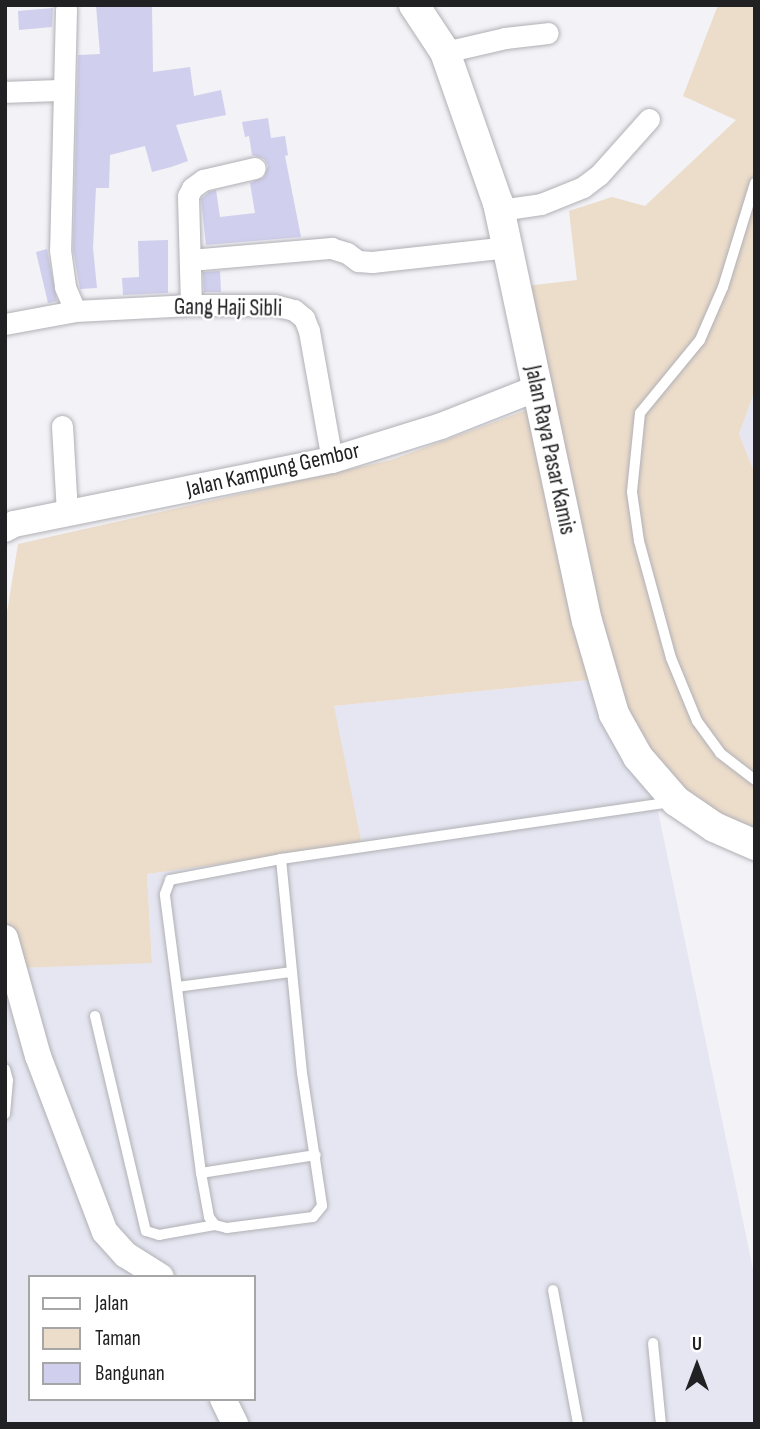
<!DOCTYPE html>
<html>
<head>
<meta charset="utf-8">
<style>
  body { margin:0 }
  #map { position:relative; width:760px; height:1429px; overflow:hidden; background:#f2f2f7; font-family:"Sofia Sans Condensed",sans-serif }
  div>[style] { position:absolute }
  .built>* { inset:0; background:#e6e6f2 }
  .green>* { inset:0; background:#ecdcca }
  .building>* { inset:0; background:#d0cfed }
  .roads { filter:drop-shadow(0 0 2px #b0b0b5) drop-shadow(0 0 2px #b0b0b5) }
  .service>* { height:10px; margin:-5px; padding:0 5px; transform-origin:5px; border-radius:5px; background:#fff }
  .minor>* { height:21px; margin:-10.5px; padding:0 10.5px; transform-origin:10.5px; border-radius:10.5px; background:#fff }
  .tertiary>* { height:26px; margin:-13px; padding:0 13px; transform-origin:13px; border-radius:13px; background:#fff }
  .secondary>* { height:30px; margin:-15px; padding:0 15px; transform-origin:15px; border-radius:15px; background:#fff }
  span { translate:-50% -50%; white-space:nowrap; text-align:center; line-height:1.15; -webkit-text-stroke:5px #fff; paint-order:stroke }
  .street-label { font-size:23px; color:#212123 }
  .frame { position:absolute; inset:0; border:7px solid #212123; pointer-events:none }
  .legend { position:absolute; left:28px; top:1275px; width:228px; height:126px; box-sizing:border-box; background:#fff; border:2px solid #a6a6a7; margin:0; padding:9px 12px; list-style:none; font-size:21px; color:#212123 }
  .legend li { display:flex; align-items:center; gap:14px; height:35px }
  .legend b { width:35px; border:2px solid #a6a6a7 }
  .north { position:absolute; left:662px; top:1331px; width:70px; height:70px; -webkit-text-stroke:5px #fff; paint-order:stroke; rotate:0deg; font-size:19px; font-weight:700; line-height:28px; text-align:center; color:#212123 }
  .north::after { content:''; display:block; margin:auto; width:24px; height:32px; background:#212123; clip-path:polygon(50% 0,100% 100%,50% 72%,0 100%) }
</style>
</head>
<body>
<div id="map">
  <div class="built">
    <div style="clip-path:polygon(755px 390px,755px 474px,739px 434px)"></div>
    <div style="clip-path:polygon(evenodd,618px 677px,657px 806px,755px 1279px,755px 1424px,5px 1424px,5px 923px,19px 968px,152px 962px,147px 874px,362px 845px,333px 706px,618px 677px,30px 1277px,254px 1277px,254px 1399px,30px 1399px,30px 1277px)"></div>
  </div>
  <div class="green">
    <div style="clip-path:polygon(718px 5px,755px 5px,755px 390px,739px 434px,755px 474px,755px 832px,657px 806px,618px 677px,334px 706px,362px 845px,147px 874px,152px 963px,19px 968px,5px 923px,5px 625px,18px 544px,391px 460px,546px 403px,526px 286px,577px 280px,569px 211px,612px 197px,645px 206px,736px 120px,683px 96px)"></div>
  </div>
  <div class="building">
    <div style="clip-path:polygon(96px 5px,152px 6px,153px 72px,190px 67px,194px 96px,221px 90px,226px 115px,176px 125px,188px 161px,171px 167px,152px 172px,145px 146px,110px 155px,109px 188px,96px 188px,93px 248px,97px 288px,80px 289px,73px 249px,78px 55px,100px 54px)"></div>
    <div style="clip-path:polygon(53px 8px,52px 27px,19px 30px,18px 11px)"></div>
    <div style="clip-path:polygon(268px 118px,271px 138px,285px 136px,288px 155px,285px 156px,301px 237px,206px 245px,201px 199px,209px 192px,216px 190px,220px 217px,255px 213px,250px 183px,264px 177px,268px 166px,264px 159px,252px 155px,249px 136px,245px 137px,242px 122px)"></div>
    <div style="clip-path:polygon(168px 240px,168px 293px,123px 295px,122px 278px,139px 277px,138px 241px)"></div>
    <div style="clip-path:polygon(47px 249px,57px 301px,48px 303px,36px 252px)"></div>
    <div style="clip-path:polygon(220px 271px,221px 292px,204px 292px,203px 272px)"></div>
  </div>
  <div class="roads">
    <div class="service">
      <div style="left:755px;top:183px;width:109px;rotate:107.1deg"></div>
      <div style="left:723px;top:287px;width:58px;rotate:113.5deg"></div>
      <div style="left:700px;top:340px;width:94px;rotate:129.4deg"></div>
      <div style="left:640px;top:413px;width:79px;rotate:95.8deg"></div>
      <div style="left:632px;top:492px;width:49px;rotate:81.9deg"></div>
      <div style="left:639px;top:541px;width:121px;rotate:74.7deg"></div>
      <div style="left:671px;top:658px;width:68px;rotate:67.6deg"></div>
      <div style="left:697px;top:721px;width:39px;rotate:54deg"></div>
      <div style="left:720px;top:753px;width:44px;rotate:37.6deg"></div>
      <div style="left:281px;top:859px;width:215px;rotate:84.4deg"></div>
      <div style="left:302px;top:1073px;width:134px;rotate:81.4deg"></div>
      <div style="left:322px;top:1206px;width:14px;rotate:129deg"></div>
      <div style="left:313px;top:1217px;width:87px;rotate:172.7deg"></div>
      <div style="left:227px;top:1228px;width:12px;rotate:-166deg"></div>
      <div style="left:215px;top:1225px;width:10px;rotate:-127deg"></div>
      <div style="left:209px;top:1217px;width:45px;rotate:-100.3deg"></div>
      <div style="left:201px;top:1173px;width:281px;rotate:-97.4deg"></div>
      <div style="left:165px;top:894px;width:15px;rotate:-70deg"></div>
      <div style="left:170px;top:880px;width:113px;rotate:-10.7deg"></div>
      <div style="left:281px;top:859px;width:396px;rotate:-8.3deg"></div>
      <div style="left:177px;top:987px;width:115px;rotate:-7.5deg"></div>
      <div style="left:95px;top:1016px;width:221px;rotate:76.7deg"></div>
      <div style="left:146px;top:1231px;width:14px;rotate:17deg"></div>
      <div style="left:159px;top:1235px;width:57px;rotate:-10.1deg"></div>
      <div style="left:5px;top:1069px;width:11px;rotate:75deg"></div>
      <div style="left:8px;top:1080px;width:34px;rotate:95deg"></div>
      <div style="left:201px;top:1173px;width:116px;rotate:-8.9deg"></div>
      <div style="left:553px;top:1290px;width:136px;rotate:79.4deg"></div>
      <div style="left:653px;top:1343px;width:81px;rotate:84.4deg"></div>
    </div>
    <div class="minor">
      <div style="left:66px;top:9px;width:241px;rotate:91.4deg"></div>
      <div style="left:60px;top:250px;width:37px;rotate:82deg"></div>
      <div style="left:65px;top:287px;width:26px;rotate:67deg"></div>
      <div style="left:445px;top:52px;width:62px;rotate:-13.1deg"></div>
      <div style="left:505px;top:38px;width:43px;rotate:-6.6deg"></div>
      <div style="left:5px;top:92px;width:58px;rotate:-2deg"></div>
      <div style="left:500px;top:210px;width:41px;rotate:-8.3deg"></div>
      <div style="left:541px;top:204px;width:45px;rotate:-22deg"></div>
      <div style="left:583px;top:187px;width:20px;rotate:-37deg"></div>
      <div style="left:599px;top:175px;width:75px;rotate:-48.2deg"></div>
      <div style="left:190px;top:260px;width:142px;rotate:-4.9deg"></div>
      <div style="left:331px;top:248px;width:17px;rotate:17deg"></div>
      <div style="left:347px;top:253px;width:14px;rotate:36deg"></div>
      <div style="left:358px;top:261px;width:14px;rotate:4deg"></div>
      <div style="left:372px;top:262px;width:137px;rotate:-6.3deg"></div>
      <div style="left:191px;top:305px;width:109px;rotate:-91.6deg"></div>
      <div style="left:188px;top:196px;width:9px;rotate:-63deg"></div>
      <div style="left:192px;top:188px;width:14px;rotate:-36deg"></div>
      <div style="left:203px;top:180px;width:53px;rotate:-13deg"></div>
      <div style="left:5px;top:324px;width:71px;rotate:-10.5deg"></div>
      <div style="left:75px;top:311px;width:116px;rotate:-3deg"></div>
      <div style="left:191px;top:305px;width:83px"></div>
      <div style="left:274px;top:305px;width:21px;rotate:14deg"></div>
      <div style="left:294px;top:310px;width:13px;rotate:39deg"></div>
      <div style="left:304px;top:318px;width:14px;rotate:69deg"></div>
      <div style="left:309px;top:331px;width:131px;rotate:79.9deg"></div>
      <div style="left:62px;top:426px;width:88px;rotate:86.7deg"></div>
    </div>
    <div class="tertiary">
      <div style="left:5px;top:529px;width:10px;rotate:-29deg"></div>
      <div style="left:14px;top:524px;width:324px;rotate:-11.4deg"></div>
      <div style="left:332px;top:460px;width:114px;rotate:-17.3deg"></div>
      <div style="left:441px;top:426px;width:101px;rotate:-21.5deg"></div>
      <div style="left:5px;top:938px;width:123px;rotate:74.4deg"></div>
      <div style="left:38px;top:1056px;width:188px;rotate:69.2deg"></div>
      <div style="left:105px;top:1232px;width:31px;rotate:48deg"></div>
      <div style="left:126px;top:1255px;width:41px;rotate:32.2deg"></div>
      <div style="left:223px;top:1399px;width:28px;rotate:64deg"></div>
    </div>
    <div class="secondary">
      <div style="left:414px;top:5px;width:56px;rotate:56.6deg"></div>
      <div style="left:445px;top:52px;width:160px;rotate:70.7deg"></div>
      <div style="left:498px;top:203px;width:427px;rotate:78deg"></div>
      <div style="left:587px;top:621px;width:97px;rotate:73.8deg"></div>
      <div style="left:614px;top:714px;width:49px;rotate:60.8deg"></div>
      <div style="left:638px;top:757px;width:58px;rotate:49.2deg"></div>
      <div style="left:676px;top:801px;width:46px;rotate:34.4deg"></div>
      <div style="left:714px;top:827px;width:45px;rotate:23.7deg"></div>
    </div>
  </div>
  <div class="street-label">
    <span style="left:228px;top:308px;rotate:1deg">Gang Haji Sibli</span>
    <span style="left:550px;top:450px;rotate:78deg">Jalan Raya Pasar Kamis</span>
    <span style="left:273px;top:470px;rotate:-13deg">Jalan Kampung Gembor</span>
  </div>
  <div class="frame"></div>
  <ul class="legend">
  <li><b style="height:9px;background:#fff"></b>Jalan</li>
  <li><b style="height:19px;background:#ecdcca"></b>Taman</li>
  <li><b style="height:19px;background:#d0cfed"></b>Bangunan</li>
  </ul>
  <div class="north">U</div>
</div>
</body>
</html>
